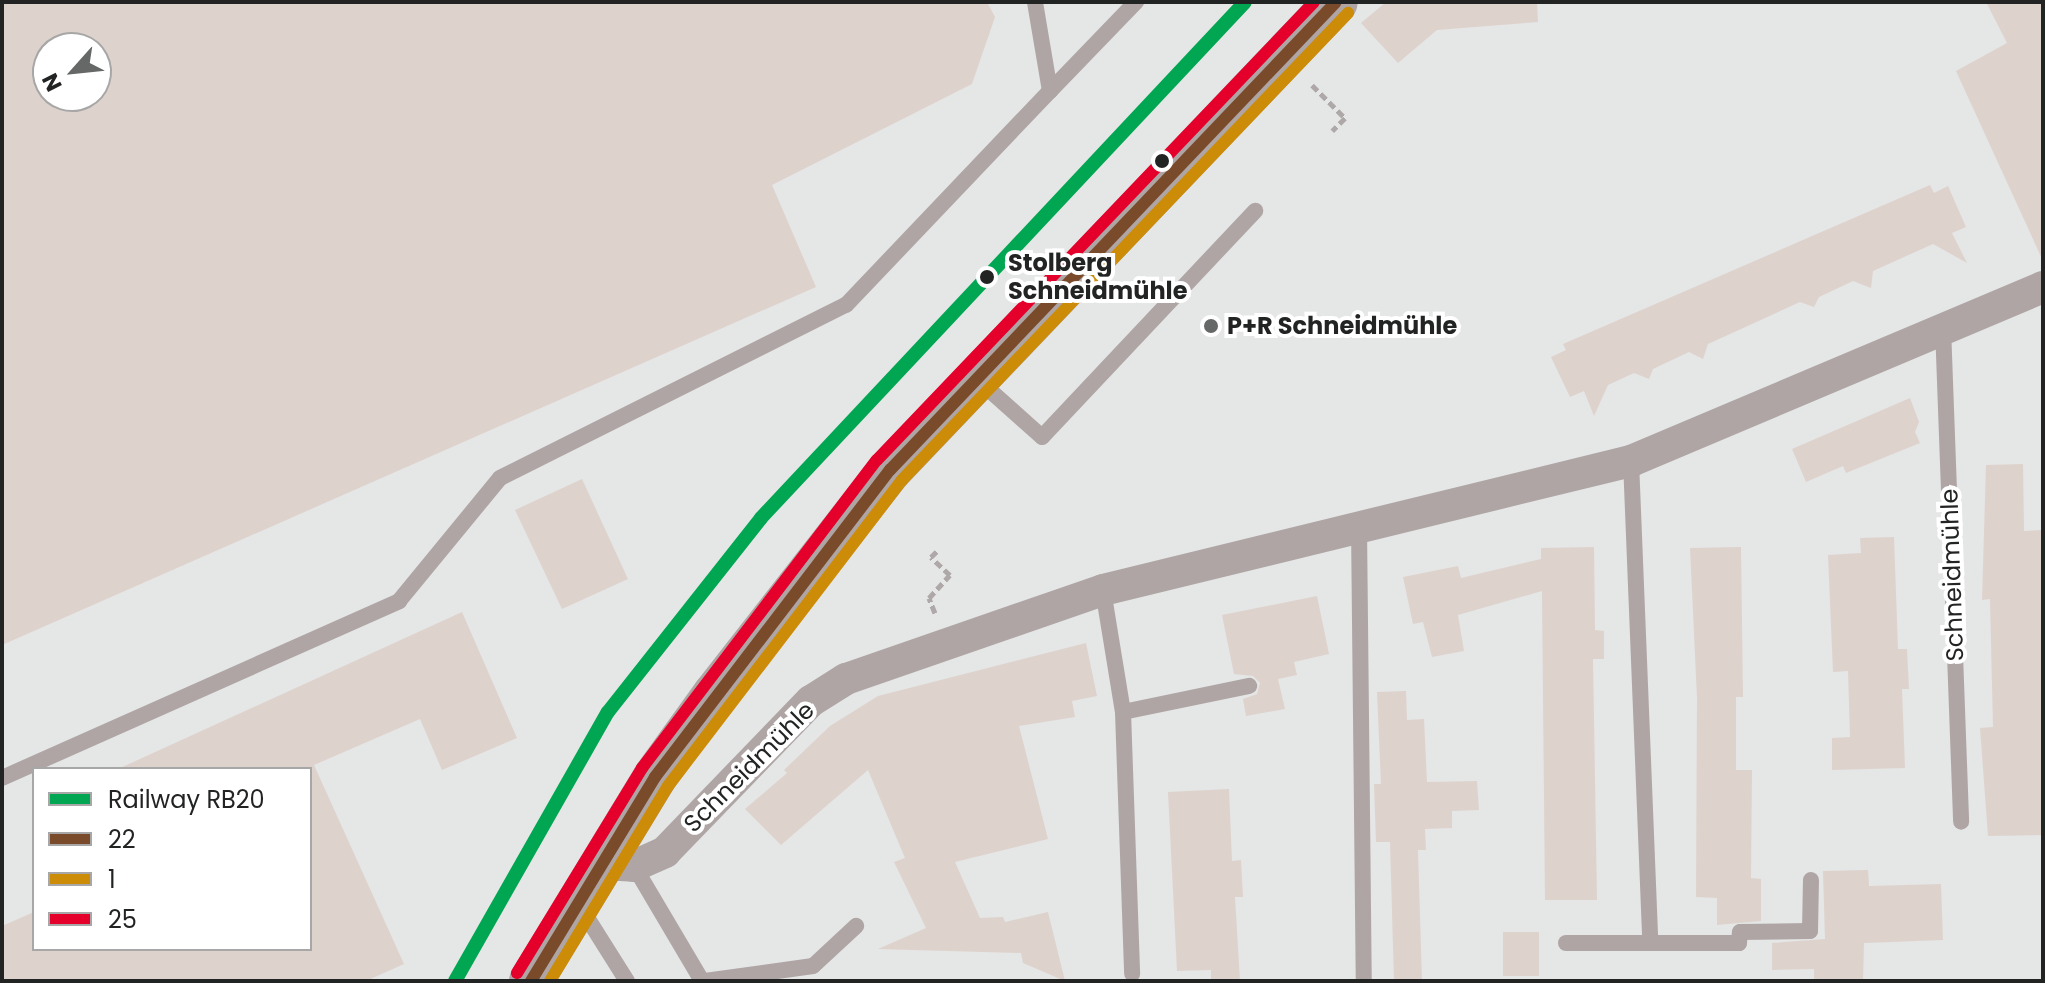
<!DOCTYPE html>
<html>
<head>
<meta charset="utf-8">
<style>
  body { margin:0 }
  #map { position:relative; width:2045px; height:983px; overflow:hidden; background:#e5e6e6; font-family:Poppins,sans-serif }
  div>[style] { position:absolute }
  .building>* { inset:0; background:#ded2cd }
  .path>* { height:5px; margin-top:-2.5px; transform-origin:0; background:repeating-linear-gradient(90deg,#aea9a8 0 8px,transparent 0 12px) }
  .lane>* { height:16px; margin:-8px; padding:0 8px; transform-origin:8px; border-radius:8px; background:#afa5a5 }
  .street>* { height:32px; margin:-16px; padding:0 16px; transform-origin:16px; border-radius:16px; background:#afa5a5 }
  .secondary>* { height:44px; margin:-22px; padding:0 22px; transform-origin:22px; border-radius:22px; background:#aea5a4 }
  .bus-1>* { height:12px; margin:-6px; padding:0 6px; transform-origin:6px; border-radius:6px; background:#7a4b2a }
  .bus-2>* { height:12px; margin:-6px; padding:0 6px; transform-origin:6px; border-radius:6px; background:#cc8c07 }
  .bus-3>* { height:12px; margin:-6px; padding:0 6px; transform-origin:6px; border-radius:6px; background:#e4002b }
  .rail-1>* { height:14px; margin:-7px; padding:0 7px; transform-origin:7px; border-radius:7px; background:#00a651 }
  .dots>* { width:22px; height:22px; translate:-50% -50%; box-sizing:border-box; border:4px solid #fff; border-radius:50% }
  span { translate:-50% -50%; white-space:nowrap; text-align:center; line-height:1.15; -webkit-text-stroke:8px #fff; paint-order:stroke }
  .stop-label { font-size:24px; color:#222323; font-weight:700 }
  .left { translate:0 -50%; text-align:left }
  .poi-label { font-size:24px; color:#222323; font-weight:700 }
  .street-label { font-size:24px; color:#222323 }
  .frame { position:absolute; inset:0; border:4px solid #222323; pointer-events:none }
  .legend { position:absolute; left:32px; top:767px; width:280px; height:184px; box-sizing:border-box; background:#fff; border:2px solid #a7a7a7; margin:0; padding:10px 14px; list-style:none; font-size:24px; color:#222323 }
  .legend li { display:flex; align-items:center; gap:16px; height:40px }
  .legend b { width:40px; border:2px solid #a7a7a7 }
  .north { position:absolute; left:32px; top:32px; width:80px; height:80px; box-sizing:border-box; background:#fff; border:2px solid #a7a7a7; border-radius:50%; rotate:243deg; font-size:22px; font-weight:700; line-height:32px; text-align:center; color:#222323 }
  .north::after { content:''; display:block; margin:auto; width:28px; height:36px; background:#666767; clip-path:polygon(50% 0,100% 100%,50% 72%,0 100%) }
</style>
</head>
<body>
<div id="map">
  <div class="building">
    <div style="clip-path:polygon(evenodd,2px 2px,987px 2px,995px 17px,972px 84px,772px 185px,816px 287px,2px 645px,2px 2px,48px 48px,96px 48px,96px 96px,48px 96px,48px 48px)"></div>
    <div style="clip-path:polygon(1386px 2px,1537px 2px,1538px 22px,1437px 30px,1398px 63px,1361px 23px)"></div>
    <div style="clip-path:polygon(1986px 2px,2043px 2px,2043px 261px,1956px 71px,2007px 43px)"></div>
    <div style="clip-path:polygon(1930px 185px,1934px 193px,1948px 186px,1966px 227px,1952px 233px,1967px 263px,1933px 244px,1873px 271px,1871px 288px,1853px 281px,1819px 297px,1814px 307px,1800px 302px,1708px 344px,1703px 359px,1689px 352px,1653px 369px,1649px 379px,1634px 373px,1608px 385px,1594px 416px,1584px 391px,1570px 397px,1551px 357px,1566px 350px,1563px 344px)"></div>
    <div style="clip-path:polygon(1910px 398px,1919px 422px,1915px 432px,1920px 443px,1846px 473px,1843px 466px,1806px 482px,1792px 449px)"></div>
    <div style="clip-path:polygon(2023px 464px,2024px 531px,2043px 530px,2043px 835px,1988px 836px,1980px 728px,1993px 727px,1990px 599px,1982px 600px,1986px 465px)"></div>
    <div style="clip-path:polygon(582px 479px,628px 579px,562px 609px,515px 510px)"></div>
    <div style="clip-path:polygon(1894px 537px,1898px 649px,1907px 649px,1909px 689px,1902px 689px,1905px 768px,1832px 770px,1832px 738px,1850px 737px,1848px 671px,1833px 672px,1828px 555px,1861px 553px,1860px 538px)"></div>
    <div style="clip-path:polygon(1594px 547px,1595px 630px,1604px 631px,1604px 659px,1593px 659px,1597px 900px,1545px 900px,1542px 591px,1458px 615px,1464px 651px,1432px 657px,1423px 622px,1413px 624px,1403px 577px,1458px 566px,1461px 578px,1541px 559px,1541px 548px)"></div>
    <div style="clip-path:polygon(1741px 547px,1743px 697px,1736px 697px,1736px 770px,1752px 770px,1751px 878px,1761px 879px,1761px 921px,1717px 925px,1717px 898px,1696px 897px,1697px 698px,1690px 548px)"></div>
    <div style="clip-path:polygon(1317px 596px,1329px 654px,1294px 662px,1297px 675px,1278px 679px,1285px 709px,1246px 716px,1243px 699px,1257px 694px,1260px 683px,1253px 676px,1234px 674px,1222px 615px)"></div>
    <div style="clip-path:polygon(462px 612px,517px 738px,442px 770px,420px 719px,314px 765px,404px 964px,366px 981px,2px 981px,2px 926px,34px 912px,34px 949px,310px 949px,310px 767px,118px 769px)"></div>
    <div style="clip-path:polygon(1086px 643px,1097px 696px,1072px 701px,1075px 717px,1019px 726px,1048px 839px,955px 862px,980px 918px,1003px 917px,1005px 922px,1048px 912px,1065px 981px,1023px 963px,1021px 953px,878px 949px,926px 928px,894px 862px,905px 858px,868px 770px,781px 845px,745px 809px,787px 773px,784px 770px,830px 726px,878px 696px)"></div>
    <div style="clip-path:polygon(1406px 691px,1407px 720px,1424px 719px,1427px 782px,1477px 781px,1479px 810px,1452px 811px,1452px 828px,1425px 829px,1426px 850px,1418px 850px,1422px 981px,1394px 981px,1390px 842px,1376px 842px,1374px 784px,1381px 784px,1377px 692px)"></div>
    <div style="clip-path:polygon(1229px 789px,1232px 861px,1241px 860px,1243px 897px,1235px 897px,1240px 981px,1211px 981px,1211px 970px,1177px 971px,1168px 792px)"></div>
    <div style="clip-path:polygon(1868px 870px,1869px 886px,1941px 884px,1943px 940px,1864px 943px,1863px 981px,1814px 981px,1814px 969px,1772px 970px,1772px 943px,1825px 939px,1823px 871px)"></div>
    <div style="clip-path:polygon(1503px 932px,1539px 932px,1539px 976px,1503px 976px)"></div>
  </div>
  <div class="path">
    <div style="left:1312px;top:85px;width:47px;rotate:45deg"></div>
    <div style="left:1345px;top:118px;width:18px;rotate:135deg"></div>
    <div style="left:935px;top:613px;width:16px;rotate:-112deg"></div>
    <div style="left:929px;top:598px;width:31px;rotate:-48deg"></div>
    <div style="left:950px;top:575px;width:26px;rotate:-137deg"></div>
    <div style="left:931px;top:557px;width:10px;rotate:-45deg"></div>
  </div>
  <div class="lane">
    <div style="left:1050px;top:91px;width:124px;rotate:-46deg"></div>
    <div style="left:1943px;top:327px;width:495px;rotate:87.9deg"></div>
    <div style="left:977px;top:379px;width:87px;rotate:41.7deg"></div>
    <div style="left:1042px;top:437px;width:311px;rotate:-46.7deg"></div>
    <div style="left:1631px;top:461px;width:482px;rotate:87.7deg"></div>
    <div style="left:1359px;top:526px;width:455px;rotate:89.4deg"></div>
    <div style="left:1103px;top:590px;width:124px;rotate:80.7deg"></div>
    <div style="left:1123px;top:712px;width:262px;rotate:88deg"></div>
    <div style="left:1123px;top:712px;width:129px;rotate:-11.7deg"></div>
    <div style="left:2px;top:778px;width:435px;rotate:-24deg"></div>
    <div style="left:399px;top:601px;width:159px;rotate:-50.6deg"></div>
    <div style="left:500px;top:478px;width:387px;rotate:-26.6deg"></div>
    <div style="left:846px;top:305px;width:296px;rotate:-46.4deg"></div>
    <div style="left:1050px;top:91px;width:90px;rotate:-99.6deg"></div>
    <div style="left:634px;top:866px;width:134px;rotate:59.4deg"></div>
    <div style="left:581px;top:908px;width:86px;rotate:57.8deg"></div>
    <div style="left:1566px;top:943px;width:173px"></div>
    <div style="left:1739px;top:943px;width:11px;rotate:-85deg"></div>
    <div style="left:1740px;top:932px;width:70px;rotate:-0.8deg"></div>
    <div style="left:1810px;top:931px;width:51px;rotate:-88.9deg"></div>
    <div style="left:705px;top:981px;width:109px;rotate:-7.9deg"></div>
    <div style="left:813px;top:966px;width:59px;rotate:-42.9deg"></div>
  </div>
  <div class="street">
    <div style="left:601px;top:864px;width:33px;rotate:3deg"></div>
    <div style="left:634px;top:866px;width:34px;rotate:-24deg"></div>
    <div style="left:665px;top:852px;width:210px;rotate:-46deg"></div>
    <div style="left:811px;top:701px;width:41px;rotate:-32.2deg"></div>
    <div style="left:846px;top:679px;width:272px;rotate:-19.1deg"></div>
    <div style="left:1103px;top:590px;width:544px;rotate:-13.73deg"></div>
    <div style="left:1631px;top:461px;width:447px;rotate:-22.9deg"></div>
  </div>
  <div class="secondary">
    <div style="left:531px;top:981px;width:239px;rotate:-58.7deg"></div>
    <div style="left:655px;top:777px;width:101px;rotate:-54.3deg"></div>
    <div style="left:714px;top:695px;width:286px;rotate:-52deg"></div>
    <div style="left:890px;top:470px;width:646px;rotate:-46.38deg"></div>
  </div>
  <div class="bus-1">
    <div style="left:531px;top:981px;width:239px;rotate:-58.7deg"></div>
    <div style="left:655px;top:777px;width:387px;rotate:-52.6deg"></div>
    <div style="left:890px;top:470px;width:646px;rotate:-46.38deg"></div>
  </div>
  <div class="bus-2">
    <div style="left:550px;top:981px;width:228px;rotate:-58.8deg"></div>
    <div style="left:668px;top:786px;width:385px;rotate:-52.6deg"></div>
    <div style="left:902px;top:480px;width:646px;rotate:-46.32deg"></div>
  </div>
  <div class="bus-3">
    <div style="left:517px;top:973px;width:240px;rotate:-58.6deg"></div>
    <div style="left:642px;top:768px;width:387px;rotate:-52.7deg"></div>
    <div style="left:877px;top:460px;width:633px;rotate:-46.34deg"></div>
  </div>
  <div class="rail-1">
    <div style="left:455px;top:981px;width:309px;rotate:-60.4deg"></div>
    <div style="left:608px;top:712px;width:247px;rotate:-51.7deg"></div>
    <div style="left:761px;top:518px;width:707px;rotate:-46.83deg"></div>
  </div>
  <div class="dots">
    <div style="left:1162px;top:161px;background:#222323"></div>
    <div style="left:987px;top:277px;background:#222323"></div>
    <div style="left:1211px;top:326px;background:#666767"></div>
  </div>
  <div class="stop-label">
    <span class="left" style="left:1008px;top:277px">Stolberg<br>Schneidmühle</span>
  </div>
  <div class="poi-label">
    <span class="left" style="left:1227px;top:326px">P+R Schneidmühle</span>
  </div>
  <div class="street-label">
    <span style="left:1952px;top:575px;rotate:-92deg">Schneidmühle</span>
    <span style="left:749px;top:767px;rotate:-45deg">Schneidmühle</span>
  </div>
  <div class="frame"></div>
  <ul class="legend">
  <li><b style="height:10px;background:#00a651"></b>Railway RB20</li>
  <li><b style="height:10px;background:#7a4b2a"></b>22</li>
  <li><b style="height:10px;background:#cc8c07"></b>1</li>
  <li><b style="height:10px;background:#e4002b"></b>25</li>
  </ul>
  <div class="north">N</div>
</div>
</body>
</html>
